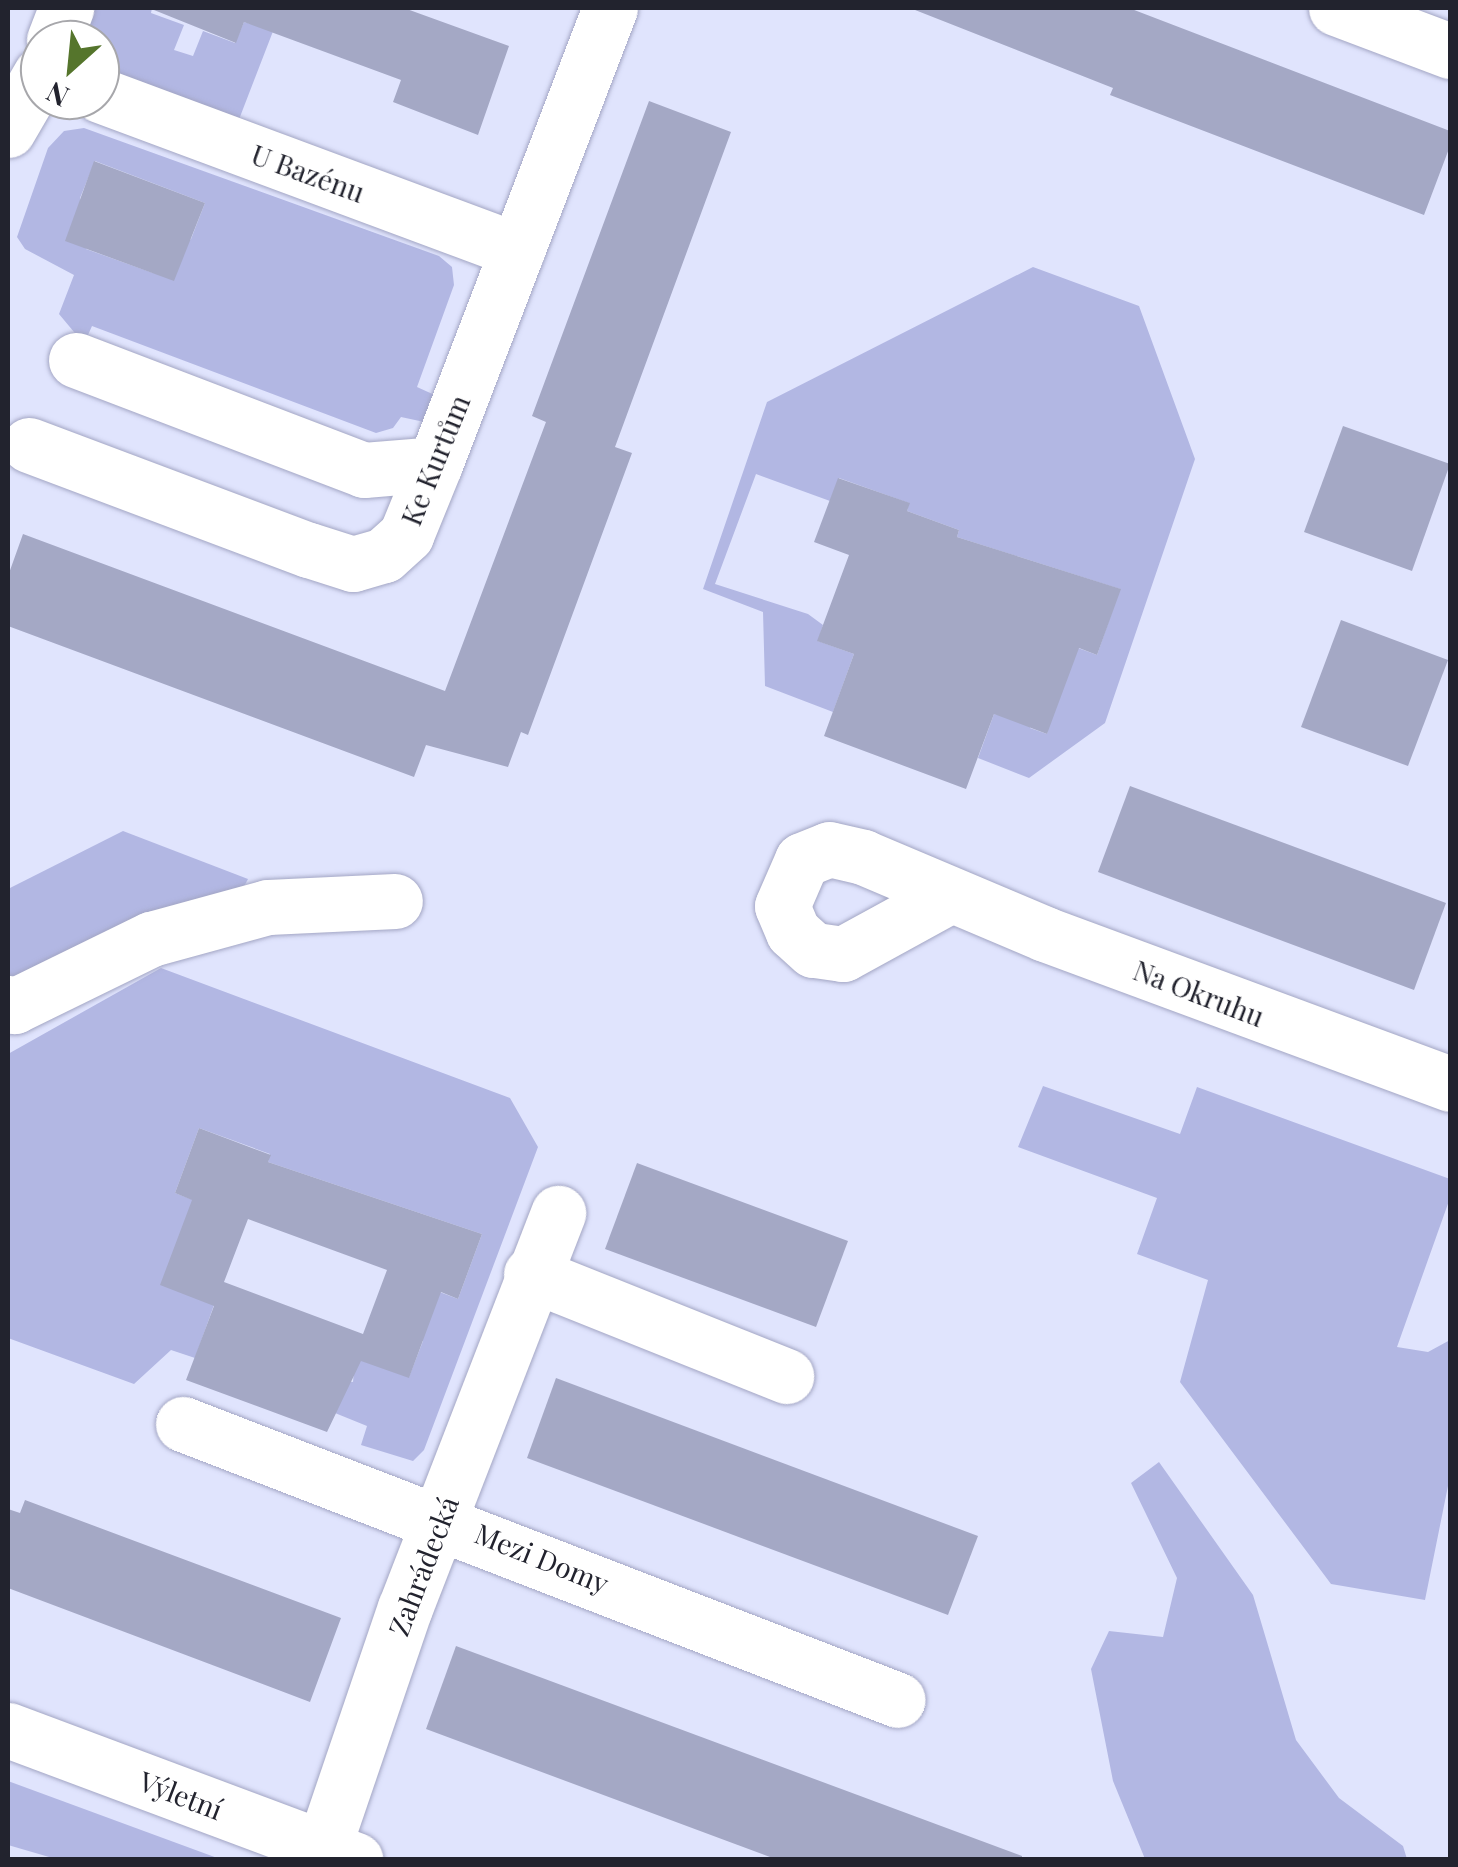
<!DOCTYPE html>
<html>
<head>
<meta charset="utf-8">
<style>
  body { margin:0 }
  #map { position:relative; width:1458px; height:1867px; overflow:hidden; background:#e0e4fd; font-family:"Playfair Display",serif }
  div>[style] { position:absolute }
  .green>* { inset:0; background:#b2b7e3 }
  .building>* { inset:0; background:#a4a8c5 }
  .roads { filter:drop-shadow(0 0 2px #a3a6c4) drop-shadow(0 0 2px #a3a6c4) }
  .minor>* { height:55px; margin:-27.5px; padding:0 27.5px; transform-origin:27.5px; border-radius:27.5px; background:#fff }
  span { translate:-50% -50%; white-space:nowrap; text-align:center; line-height:1.15; -webkit-text-stroke:9px #fff; paint-order:stroke }
  .street-label { font-size:28px; color:#22232e }
  .frame { position:absolute; inset:0; border:10px solid #22232e; pointer-events:none }
  .north { position:absolute; left:20px; top:20px; width:100px; height:100px; box-sizing:border-box; background:#fff; border:2px solid #a7a7ab; border-radius:50%; rotate:207deg; font-size:28px; font-weight:700; line-height:40px; text-align:center; color:#22232e }
  .north::after { content:''; display:block; margin:auto; width:35px; height:45px; background:#55752c; clip-path:polygon(50% 0,100% 100%,50% 72%,0 100%) }
</style>
</head>
<body>
<div id="map">
  <div class="green">
    <div style="clip-path:polygon(89px 8px,152px 8px,151px 13px,184px 25px,174px 50px,193px 56px,203px 31px,235px 43px,244px 22px,255px 25px,262px 8px,282px 8px,238px 122px,115px 77px,100px 60px,100px 40px,91px 40px)"></div>
    <div style="clip-path:polygon(evenodd,84px 128px,439px 256px,452px 267px,454px 285px,417px 387px,439px 397px,429px 423px,401px 417px,393px 428px,376px 433px,92px 326px,84px 344px,59px 314px,74px 275px,25px 249px,17px 237px,48px 148px,64px 131px,84px 128px,95px 161px,205px 203px,191px 239px,153px 273px,86px 249px,80px 198px,95px 161px)"></div>
    <div style="clip-path:polygon(1033px 267px,1139px 306px,1195px 459px,1105px 723px,1029px 778px,978px 758px,994px 714px,1032px 720px,1030px 728px,1047px 734px,1062px 642px,1097px 655px,1120px 589px,957px 537px,959px 530px,907px 511px,909px 503px,839px 478px,830px 501px,756px 474px,715px 584px,808px 614px,823px 625px,818px 641px,854px 654px,833px 712px,765px 686px,763px 612px,703px 589px,767px 402px)"></div>
    <div style="clip-path:polygon(123px 831px,248px 879px,238px 898px,8px 983px,8px 889px)"></div>
    <div style="clip-path:polygon(161px 968px,510px 1098px,538px 1147px,424px 1450px,413px 1461px,361px 1445px,367px 1426px,335px 1413px,347px 1381px,353px 1382px,355px 1358px,409px 1377px,423px 1341px,405px 1334px,424px 1286px,458px 1299px,482px 1234px,268px 1162px,270px 1154px,199px 1128px,175px 1193px,209px 1206px,214px 1305px,195px 1358px,171px 1350px,134px 1384px,8px 1338px,8px 1054px)"></div>
    <div style="clip-path:polygon(1043px 1086px,1180px 1134px,1197px 1087px,1450px 1179px,1450px 1198px,1397px 1347px,1428px 1352px,1450px 1340px,1450px 1476px,1425px 1600px,1331px 1584px,1180px 1382px,1208px 1280px,1137px 1254px,1157px 1198px,1018px 1147px)"></div>
    <div style="clip-path:polygon(1159px 1462px,1253px 1595px,1296px 1740px,1339px 1798px,1403px 1846px,1407px 1859px,1145px 1859px,1113px 1781px,1091px 1669px,1109px 1631px,1163px 1637px,1177px 1578px,1131px 1483px)"></div>
    <div style="clip-path:polygon(8px 1781px,220px 1859px,56px 1859px,8px 1845px)"></div>
  </div>
  <div class="building">
    <div style="clip-path:polygon(149px 8px,404px 8px,509px 46px,478px 135px,393px 102px,401px 80px,244px 22px,236px 43px)"></div>
    <div style="clip-path:polygon(910px 8px,1129px 8px,1450px 131px,1450px 146px,1424px 215px,1110px 95px,1113px 88px)"></div>
    <div style="clip-path:polygon(649px 101px,731px 132px,615px 447px,632px 453px,528px 735px,521px 732px,508px 767px,426px 745px,414px 777px,8px 626px,8px 576px,23px 534px,445px 691px,546px 422px,532px 416px)"></div>
    <div style="clip-path:polygon(94px 161px,205px 203px,174px 281px,65px 241px)"></div>
    <div style="clip-path:polygon(1343px 426px,1450px 464px,1412px 571px,1304px 532px)"></div>
    <div style="clip-path:polygon(838px 478px,910px 503px,907px 511px,959px 530px,957px 537px,1121px 589px,1097px 655px,1079px 648px,1047px 734px,994px 714px,966px 789px,824px 736px,854px 654px,817px 641px,849px 555px,814px 542px)"></div>
    <div style="clip-path:polygon(1341px 620px,1448px 660px,1408px 766px,1301px 727px)"></div>
    <div style="clip-path:polygon(1130px 786px,1446px 903px,1414px 990px,1098px 872px)"></div>
    <div style="clip-path:polygon(evenodd,199px 1128px,271px 1155px,268px 1162px,482px 1234px,458px 1299px,441px 1292px,409px 1378px,361px 1361px,327px 1432px,186px 1380px,214px 1306px,160px 1285px,192px 1200px,175px 1193px,199px 1128px,248px 1219px,387px 1270px,363px 1334px,224px 1282px,248px 1219px)"></div>
    <div style="clip-path:polygon(637px 1163px,848px 1241px,816px 1327px,605px 1249px)"></div>
    <div style="clip-path:polygon(556px 1378px,978px 1536px,948px 1615px,527px 1458px)"></div>
    <div style="clip-path:polygon(25px 1500px,341px 1618px,310px 1702px,8px 1588px,8px 1509px,20px 1513px)"></div>
    <div style="clip-path:polygon(456px 1646px,1022px 1856px,1022px 1860px,778px 1860px,426px 1729px)"></div>
  </div>
  <div class="roads">
    <div class="minor">
      <div style="left:1336px;top:8px;width:122px;rotate:20.7deg"></div>
      <div style="left:54px;top:40px;width:34px;rotate:-69deg"></div>
      <div style="left:100px;top:95px;width:445px;rotate:20.4deg"></div>
      <div style="left:8px;top:130px;width:64px;rotate:-59.8deg"></div>
      <div style="left:76px;top:360px;width:308px;rotate:20.9deg"></div>
      <div style="left:364px;top:470px;width:71px;rotate:-4.8deg"></div>
      <div style="left:29px;top:445px;width:299px;rotate:20.6deg"></div>
      <div style="left:309px;top:550px;width:46px;rotate:17.7deg"></div>
      <div style="left:353px;top:564px;width:32px;rotate:-16deg"></div>
      <div style="left:384px;top:555px;width:30px;rotate:-42deg"></div>
      <div style="left:406px;top:535px;width:77px;rotate:-67.8deg"></div>
      <div style="left:435px;top:464px;width:488px;rotate:-69deg"></div>
      <div style="left:949px;top:896px;width:121px;rotate:151.3deg"></div>
      <div style="left:843px;top:954px;width:30px;rotate:-172deg"></div>
      <div style="left:813px;top:950px;width:27px;rotate:-138deg"></div>
      <div style="left:793px;top:932px;width:28px;rotate:-113deg"></div>
      <div style="left:782px;top:906px;width:50px;rotate:-66.5deg"></div>
      <div style="left:802px;top:860px;width:29px;rotate:-22deg"></div>
      <div style="left:829px;top:849px;width:35px;rotate:13deg"></div>
      <div style="left:863px;top:857px;width:198px;rotate:22.9deg"></div>
      <div style="left:1045px;top:934px;width:432px;rotate:20.3deg"></div>
      <div style="left:8px;top:1003px;width:7px;rotate:27deg"></div>
      <div style="left:14px;top:1006px;width:153px;rotate:-26.1deg"></div>
      <div style="left:151px;top:939px;width:121px;rotate:-15.3deg"></div>
      <div style="left:268px;top:907px;width:127px;rotate:-2.7deg"></div>
      <div style="left:531px;top:1274px;width:275px;rotate:21.8deg"></div>
      <div style="left:183px;top:1424px;width:766px;rotate:21.11deg"></div>
      <div style="left:8px;top:1730px;width:371px;rotate:20.5deg"></div>
      <div style="left:319px;top:1860px;width:266px;rotate:-71.2deg"></div>
      <div style="left:405px;top:1608px;width:424px;rotate:-68.8deg"></div>
    </div>
  </div>
  <div class="street-label">
    <span style="left:308px;top:173px;rotate:20deg">U Bazénu</span>
    <span style="left:435px;top:460px;rotate:-68deg">Ke Kurtům</span>
    <span style="left:1199px;top:993px;rotate:21deg">Na Okruhu</span>
    <span style="left:542px;top:1558px;rotate:22deg">Mezi Domy</span>
    <span style="left:423px;top:1566px;rotate:-69deg">Zahrádecká</span>
    <span style="left:181px;top:1795px;rotate:21deg">Výletní</span>
  </div>
  <div class="frame"></div>
  <div class="north">N</div>
</div>
</body>
</html>
